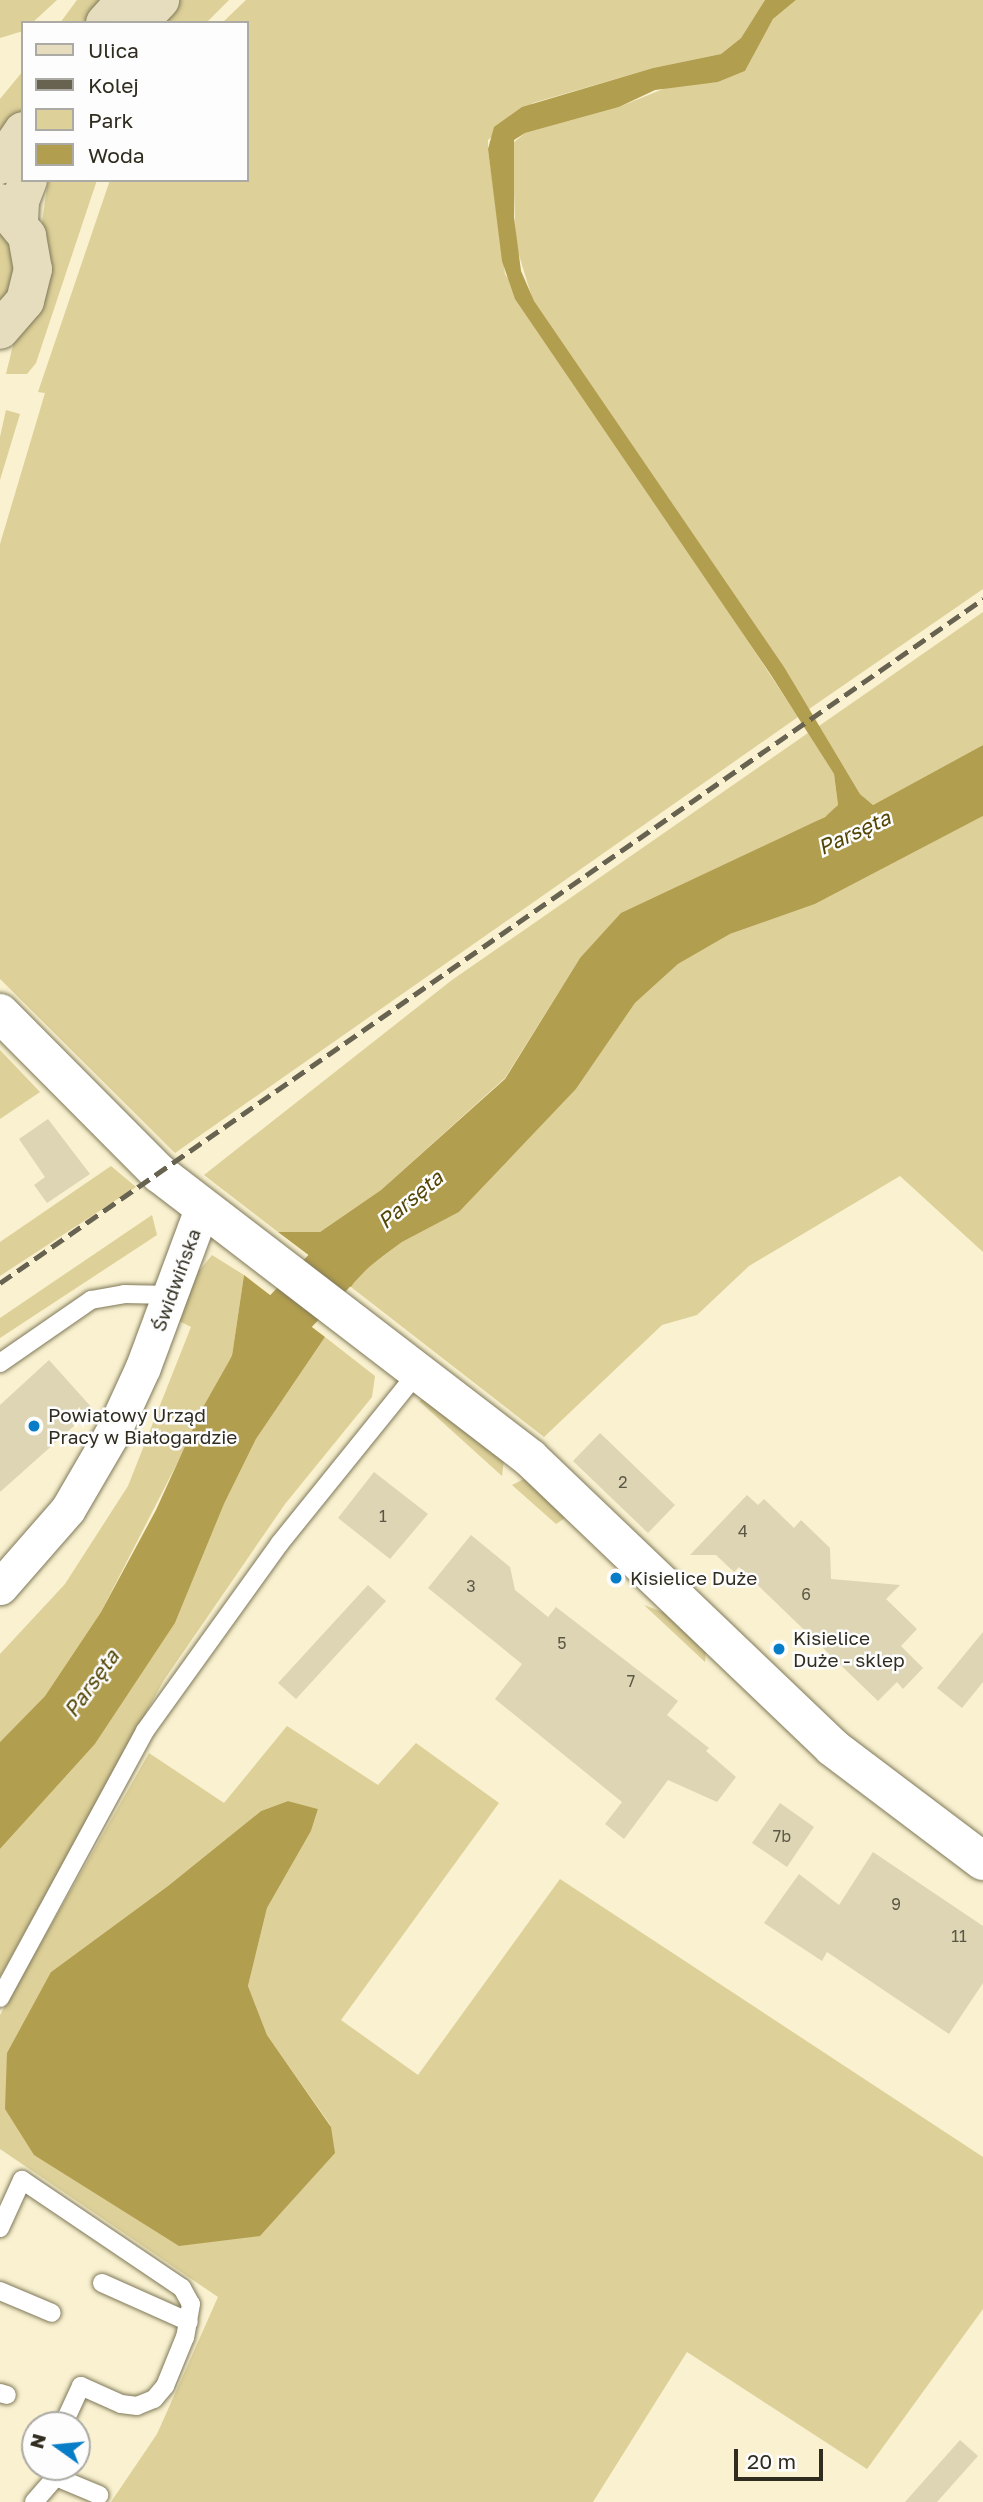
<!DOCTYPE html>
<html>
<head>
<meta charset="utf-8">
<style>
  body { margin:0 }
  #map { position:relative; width:983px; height:2502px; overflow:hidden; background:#f9f1cf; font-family:"Golos Text",sans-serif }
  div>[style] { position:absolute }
  .green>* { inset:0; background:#ddd099 }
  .water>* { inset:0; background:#b29e4f }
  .river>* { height:52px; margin:-26px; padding:0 26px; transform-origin:26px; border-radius:26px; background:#b29e4f }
  .building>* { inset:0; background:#ddd5b4 }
  .roads { filter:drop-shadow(0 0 2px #7f7859) drop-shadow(0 0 2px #7f7859) }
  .service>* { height:18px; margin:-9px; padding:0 9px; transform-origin:9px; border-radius:9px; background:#fff }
  .minor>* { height:35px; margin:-17.5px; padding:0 17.5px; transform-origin:17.5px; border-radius:17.5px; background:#fff }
  .tertiary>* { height:38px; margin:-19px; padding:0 19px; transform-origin:19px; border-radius:19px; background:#fff }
  .secondary>* { height:38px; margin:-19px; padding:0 19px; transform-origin:19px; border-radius:19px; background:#e5ddbd }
  .rail>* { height:5px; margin-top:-2.5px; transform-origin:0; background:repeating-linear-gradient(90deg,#686350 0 14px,transparent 0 21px) }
  .dots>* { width:19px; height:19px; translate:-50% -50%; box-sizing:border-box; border:4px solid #fdfdfd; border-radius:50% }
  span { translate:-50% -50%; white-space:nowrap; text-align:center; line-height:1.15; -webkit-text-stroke:5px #fdfdfd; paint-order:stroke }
  .number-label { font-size:16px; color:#5b5745 }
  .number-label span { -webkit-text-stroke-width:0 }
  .street-label { font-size:19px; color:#302d20 }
  .poi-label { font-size:19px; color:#302d20 }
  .left { translate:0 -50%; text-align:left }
  .water-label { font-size:21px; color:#534503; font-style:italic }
  .legend { position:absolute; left:21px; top:21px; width:228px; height:161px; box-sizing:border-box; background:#fdfdfd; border:2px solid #abaaa5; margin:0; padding:9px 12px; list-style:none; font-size:21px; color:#302d20 }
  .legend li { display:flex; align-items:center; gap:14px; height:35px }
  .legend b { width:35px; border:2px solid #abaaa5 }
  .north { position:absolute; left:21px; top:2411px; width:70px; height:70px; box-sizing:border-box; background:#fdfdfd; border:2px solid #abaaa5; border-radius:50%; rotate:285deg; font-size:19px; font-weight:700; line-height:28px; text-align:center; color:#302d20 }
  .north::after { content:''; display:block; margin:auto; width:24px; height:32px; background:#087dc7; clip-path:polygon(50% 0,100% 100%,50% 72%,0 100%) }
  .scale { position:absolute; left:734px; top:2449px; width:89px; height:32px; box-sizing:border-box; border:4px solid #302d20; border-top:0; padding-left:9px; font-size:21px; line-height:24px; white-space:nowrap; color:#302d20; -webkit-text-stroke:5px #fdfdfd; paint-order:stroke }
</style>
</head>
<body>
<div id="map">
  <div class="green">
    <div style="clip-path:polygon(0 0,57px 0,32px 23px,23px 23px,23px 31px,0 38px)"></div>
    <div style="clip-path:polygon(77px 0,116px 0,94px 23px,60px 23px)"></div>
    <div style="clip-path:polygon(174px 0,229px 0,206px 23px,155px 23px)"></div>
    <div style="clip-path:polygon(246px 0,765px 0,741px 38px,721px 54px,653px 68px,533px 103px,488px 140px,488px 149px,505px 274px,798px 717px,175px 1153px,0 979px,0 544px,45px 393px,38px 392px,110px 180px,247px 180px,247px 23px,222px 23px)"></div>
    <div style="clip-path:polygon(796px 0,983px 0,983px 589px,809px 709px,533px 301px,516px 245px,513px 168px,513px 143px,525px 133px,619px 107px,673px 85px,718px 82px,745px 71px,773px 19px)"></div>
    <div style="clip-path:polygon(23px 71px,23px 113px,0 148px,0 99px)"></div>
    <div style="clip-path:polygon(48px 180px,97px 180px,36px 363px,27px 374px,6px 374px,41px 230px)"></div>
    <div style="clip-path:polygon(0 228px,11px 245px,15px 268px,10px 291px,0 306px)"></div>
    <div style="clip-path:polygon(6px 410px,20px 414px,0 480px,0 437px)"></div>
    <div style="clip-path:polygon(983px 612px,983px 745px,873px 805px,860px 794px,819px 726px)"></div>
    <div style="clip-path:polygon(808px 733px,834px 774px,838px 805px,833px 812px,580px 958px,505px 1078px,381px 1190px,320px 1232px,278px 1232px,204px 1175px,452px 980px)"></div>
    <div style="clip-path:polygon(983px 816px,983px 1252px,900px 1176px,749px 1266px,697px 1315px,662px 1325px,544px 1437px,351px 1287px,361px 1272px,402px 1242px,459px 1212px,576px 1089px,635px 1003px,678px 964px,730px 934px,815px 904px)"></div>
    <div style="clip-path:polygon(0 1050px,40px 1092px,0 1119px)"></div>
    <div style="clip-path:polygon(111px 1166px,136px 1187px,0 1276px,0 1242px)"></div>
    <div style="clip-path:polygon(152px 1215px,157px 1235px,0 1338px,0 1318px)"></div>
    <div style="clip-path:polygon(212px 1255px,244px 1275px,232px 1356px,101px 1612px,45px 1696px,0 1742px,0 1654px,65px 1584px,128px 1486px,191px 1327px,175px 1319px,192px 1268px,200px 1270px)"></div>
    <div style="clip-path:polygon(325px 1337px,375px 1376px,372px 1397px,285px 1504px,164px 1680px,0 1977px,0 1849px,95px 1744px,175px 1623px,224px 1504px,256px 1439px)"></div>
    <div style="clip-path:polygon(425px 1399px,504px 1459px,502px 1476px,419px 1401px)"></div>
    <div style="clip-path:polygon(524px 1479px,568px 1516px,556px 1524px,512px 1485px)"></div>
    <div style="clip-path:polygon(644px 1605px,676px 1617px,706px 1651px,705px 1662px)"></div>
    <div style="clip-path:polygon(evenodd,287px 1726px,378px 1785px,416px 1743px,499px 1803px,341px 2020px,418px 2075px,560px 1879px,983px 2157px,983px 2309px,867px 2469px,687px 2352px,593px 2502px,111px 2502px,157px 2434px,218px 2297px,0 2149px,0 2015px,149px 1753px,224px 1803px,287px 1726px,288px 1801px,318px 1809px,311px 1831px,267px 1908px,248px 1986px,267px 2035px,331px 2126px,51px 1972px,168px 1886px,261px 1811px,288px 1801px)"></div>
  </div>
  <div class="water">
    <div style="clip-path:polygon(765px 0,796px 0,773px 19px,745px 71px,718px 82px,655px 90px,619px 107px,525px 133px,514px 140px,514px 217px,521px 271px,534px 301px,784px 667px,860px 794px,873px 805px,983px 745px,983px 816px,815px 904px,730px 934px,678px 964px,635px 1003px,576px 1089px,459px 1212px,402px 1242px,361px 1272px,351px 1287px,278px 1232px,320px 1232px,381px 1190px,505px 1079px,580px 958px,621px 913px,825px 817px,838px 805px,834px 774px,771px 675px,515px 299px,502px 261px,488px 149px,494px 127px,522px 107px,653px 68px,721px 54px,741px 38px)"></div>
    <div style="clip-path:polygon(244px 1275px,325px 1337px,256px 1439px,224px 1504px,175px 1623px,95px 1744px,0 1849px,0 1742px,45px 1696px,101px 1612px,156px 1510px,202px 1409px,232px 1356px)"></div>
    <div style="clip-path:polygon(288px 1801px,318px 1809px,311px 1831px,267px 1908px,248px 1986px,267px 2035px,331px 2127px,335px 2153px,260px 2236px,179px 2246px,34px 2155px,5px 2109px,7px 2053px,51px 1972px,168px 1886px,261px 1811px)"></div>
  </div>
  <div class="river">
    <div style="left:254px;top:1370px;width:42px;rotate:-65.9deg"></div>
    <div style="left:271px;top:1332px;width:113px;rotate:-46.4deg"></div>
    <div style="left:349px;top:1250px;width:44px;rotate:-39.5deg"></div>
  </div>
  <div class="building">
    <div style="clip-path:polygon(48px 1119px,90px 1174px,47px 1203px,34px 1185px,45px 1177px,19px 1139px)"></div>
    <div style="clip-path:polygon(49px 1360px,93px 1409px,0 1492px,0 1405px)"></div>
    <div style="clip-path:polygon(600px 1433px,675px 1505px,648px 1533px,573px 1461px)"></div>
    <div style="clip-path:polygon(374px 1472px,428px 1514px,390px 1559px,338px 1518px)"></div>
    <div style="clip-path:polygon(747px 1495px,758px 1505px,764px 1499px,794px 1528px,801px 1520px,830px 1548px,831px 1579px,900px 1585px,886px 1599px,917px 1629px,901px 1646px,923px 1668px,903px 1689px,897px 1682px,878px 1701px,739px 1567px,734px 1572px,716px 1555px,690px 1555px)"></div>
    <div style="clip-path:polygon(471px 1535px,510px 1567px,515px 1590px,548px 1617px,556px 1607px,678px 1701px,667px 1715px,709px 1748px,706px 1751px,736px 1777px,717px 1802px,668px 1780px,624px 1839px,605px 1824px,622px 1802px,495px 1699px,522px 1664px,428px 1588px)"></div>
    <div style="clip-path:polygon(368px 1585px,386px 1601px,296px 1699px,278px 1683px)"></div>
    <div style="clip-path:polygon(983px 1632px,983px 1682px,962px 1708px,937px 1688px)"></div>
    <div style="clip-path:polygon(780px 1803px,814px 1827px,787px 1867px,752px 1843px)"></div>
    <div style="clip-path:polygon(873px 1852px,983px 1926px,983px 1983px,949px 2034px,827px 1952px,822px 1961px,764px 1923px,799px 1874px,839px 1905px)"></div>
    <div style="clip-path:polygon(960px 2440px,978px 2456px,937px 2502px,905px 2502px)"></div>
  </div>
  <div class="roads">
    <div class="service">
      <div style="left:0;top:1363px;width:111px;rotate:-34.7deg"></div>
      <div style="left:91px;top:1300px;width:34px;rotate:-10deg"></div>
      <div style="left:124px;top:1294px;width:47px;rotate:1.2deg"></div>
      <div style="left:0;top:1998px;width:304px;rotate:-61.5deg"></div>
      <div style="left:145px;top:1731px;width:231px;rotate:-54.3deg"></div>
      <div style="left:280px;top:1543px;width:221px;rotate:-51.1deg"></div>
      <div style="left:0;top:2228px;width:53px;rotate:-65.4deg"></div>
      <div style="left:22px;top:2180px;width:193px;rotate:34deg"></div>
      <div style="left:182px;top:2288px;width:18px;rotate:61deg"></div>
      <div style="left:191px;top:2304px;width:34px;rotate:100deg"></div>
      <div style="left:185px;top:2337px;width:53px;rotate:112.2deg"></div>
      <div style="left:165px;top:2386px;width:17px;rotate:130deg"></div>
      <div style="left:154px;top:2399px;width:18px;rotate:158deg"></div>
      <div style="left:137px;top:2406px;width:16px;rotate:-173deg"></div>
      <div style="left:121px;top:2404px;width:44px;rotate:-155.8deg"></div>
      <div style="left:81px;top:2386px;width:43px;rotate:114.8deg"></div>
      <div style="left:102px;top:2283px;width:95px;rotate:24.1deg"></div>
      <div style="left:0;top:2291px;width:56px;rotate:22.9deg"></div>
      <div style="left:0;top:2393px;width:7px;rotate:16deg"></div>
      <div style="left:34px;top:2502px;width:33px;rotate:-49deg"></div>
      <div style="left:56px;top:2477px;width:47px;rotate:22.7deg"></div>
    </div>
    <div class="minor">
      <div style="left:0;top:1587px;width:103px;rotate:-48.9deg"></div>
      <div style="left:68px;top:1509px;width:91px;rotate:-59.8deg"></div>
      <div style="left:114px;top:1430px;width:69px;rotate:-65.3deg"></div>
      <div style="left:143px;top:1367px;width:170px;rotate:-69.6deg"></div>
    </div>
    <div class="tertiary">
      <div style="left:0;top:1013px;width:227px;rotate:45.2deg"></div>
      <div style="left:160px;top:1174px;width:466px;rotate:37.5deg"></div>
      <div style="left:530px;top:1458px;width:418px;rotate:43.7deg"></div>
      <div style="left:832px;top:1747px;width:189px;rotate:37.1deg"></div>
    </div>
    <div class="secondary">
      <div style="left:105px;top:23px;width:31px;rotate:-48deg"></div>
      <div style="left:138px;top:23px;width:32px;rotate:-46deg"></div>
      <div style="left:0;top:165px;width:41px;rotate:-55.9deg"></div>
      <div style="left:0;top:203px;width:43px;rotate:50.7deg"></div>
      <div style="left:27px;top:236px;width:34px;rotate:80deg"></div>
      <div style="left:33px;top:269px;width:33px;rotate:104deg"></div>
      <div style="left:25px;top:301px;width:38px;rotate:131deg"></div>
      <div style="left:19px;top:221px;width:20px;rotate:-87deg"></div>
      <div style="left:20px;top:201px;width:22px;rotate:-69deg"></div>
    </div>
  </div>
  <div class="rail">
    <div style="left:0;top:1283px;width:1198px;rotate:-34.83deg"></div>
  </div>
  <div class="dots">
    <div style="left:34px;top:1426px;background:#087dc7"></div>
    <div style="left:616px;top:1578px;background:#087dc7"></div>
    <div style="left:779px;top:1649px;background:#087dc7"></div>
  </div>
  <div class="number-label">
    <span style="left:623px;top:1482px">2</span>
    <span style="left:383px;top:1516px">1</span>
    <span style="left:743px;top:1531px">4</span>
    <span style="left:471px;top:1586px">3</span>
    <span style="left:806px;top:1594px">6</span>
    <span style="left:562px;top:1643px">5</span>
    <span style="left:631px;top:1681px">7</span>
    <span style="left:782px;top:1836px">7b</span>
    <span style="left:896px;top:1904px">9</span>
    <span style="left:959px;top:1936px">11</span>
  </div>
  <div class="street-label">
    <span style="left:176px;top:1280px;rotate:-70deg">Świdwińska</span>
  </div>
  <div class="poi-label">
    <span class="left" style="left:48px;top:1426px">Powiatowy Urząd<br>Pracy w Białogardzie</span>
    <span class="left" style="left:630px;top:1578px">Kisielice Duże</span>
    <span class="left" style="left:793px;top:1649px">Kisielice<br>Duże - sklep</span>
  </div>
  <div class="water-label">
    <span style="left:854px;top:832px;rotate:-25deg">Parsęta</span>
    <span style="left:410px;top:1199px;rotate:-40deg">Parsęta</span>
    <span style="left:91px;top:1683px;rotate:-54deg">Parsęta</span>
  </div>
  <ul class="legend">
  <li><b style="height:9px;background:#e5ddbd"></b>Ulica</li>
  <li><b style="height:9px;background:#686350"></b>Kolej</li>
  <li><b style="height:19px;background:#ddd099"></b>Park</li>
  <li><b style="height:19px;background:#b29e4f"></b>Woda</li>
  </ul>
  <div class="north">N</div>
  <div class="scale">20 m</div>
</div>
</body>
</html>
